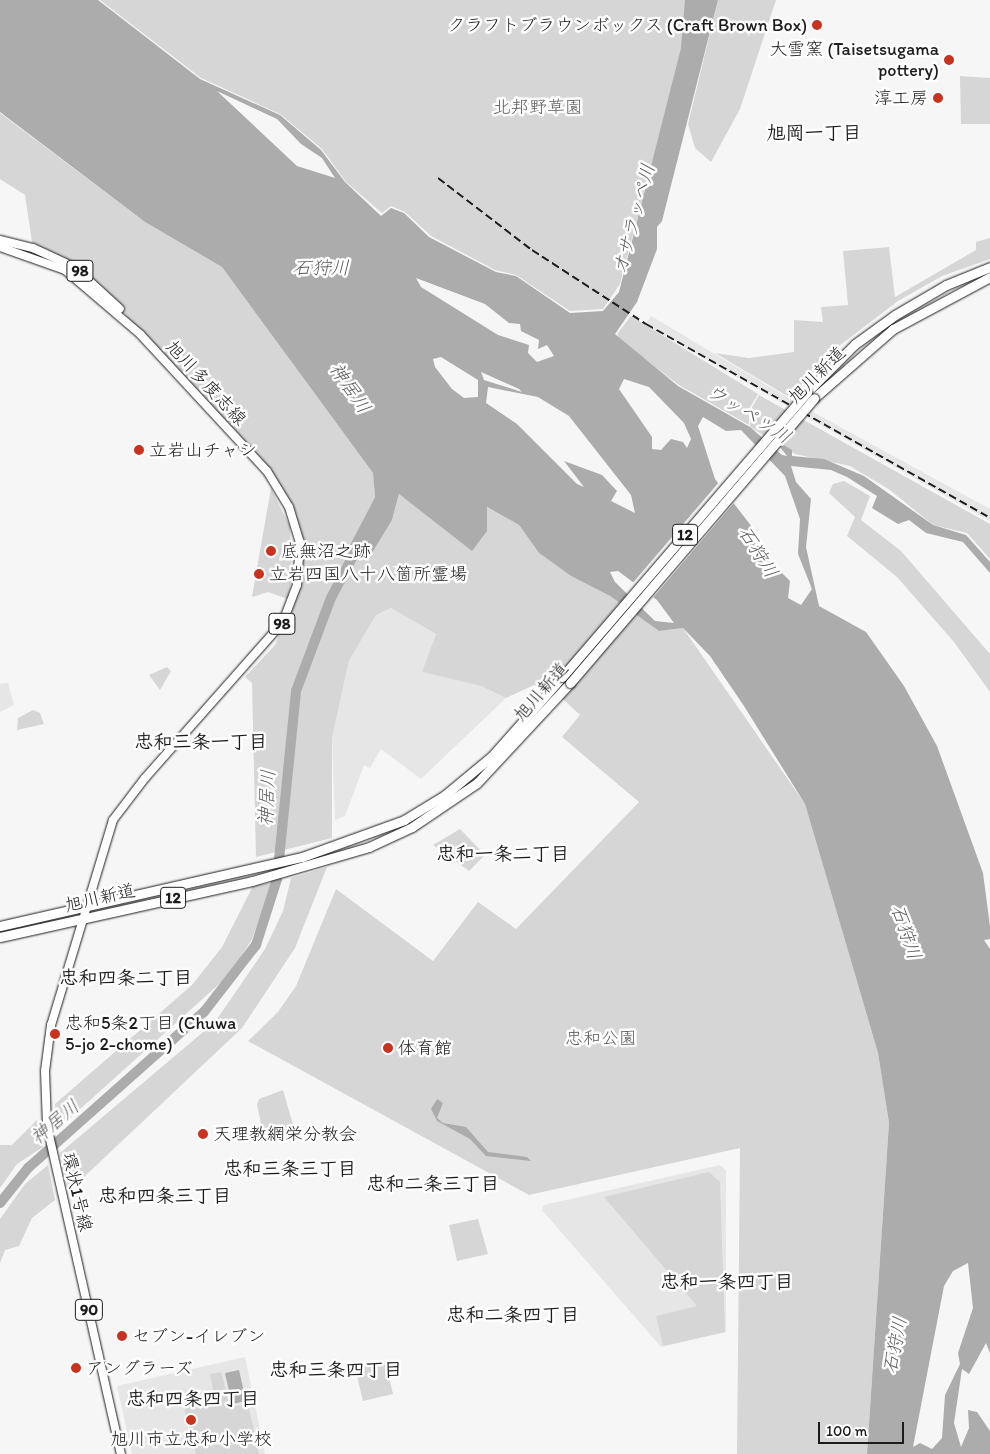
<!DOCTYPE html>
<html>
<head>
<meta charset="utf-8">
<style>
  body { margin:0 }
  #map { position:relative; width:990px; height:1454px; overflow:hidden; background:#f6f6f6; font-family:Itim,"Klee One",sans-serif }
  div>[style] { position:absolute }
  .built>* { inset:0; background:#e6e6e6 }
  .green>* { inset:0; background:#d6d6d6 }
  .water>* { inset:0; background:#acacac }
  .pier>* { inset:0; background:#f6f6f6 }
  .river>* { height:10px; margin:-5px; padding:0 5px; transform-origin:5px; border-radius:5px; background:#acacac }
  .roads { filter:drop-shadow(0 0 1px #1c1c1c) drop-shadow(0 0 1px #1c1c1c) }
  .major>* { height:8px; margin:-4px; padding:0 4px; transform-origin:4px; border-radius:4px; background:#fff }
  .highway>* { height:9px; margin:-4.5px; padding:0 4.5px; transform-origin:4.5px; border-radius:4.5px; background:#fff }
  .rail>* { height:2px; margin-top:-1px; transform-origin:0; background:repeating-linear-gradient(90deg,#1c1c1c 0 8px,transparent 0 12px) }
  .bridges { filter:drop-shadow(0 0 1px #1c1c1c) drop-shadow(0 0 1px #1c1c1c) }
  .highway-bridge>* { height:9px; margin:-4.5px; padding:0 4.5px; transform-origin:4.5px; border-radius:4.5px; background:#fff }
  .dots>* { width:14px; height:14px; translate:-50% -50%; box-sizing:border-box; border:2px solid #fff; border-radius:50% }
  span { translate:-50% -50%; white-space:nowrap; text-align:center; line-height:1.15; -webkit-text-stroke:5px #fff; paint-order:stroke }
  .shield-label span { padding:1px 4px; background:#fff; border:1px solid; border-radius:4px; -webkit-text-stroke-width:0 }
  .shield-label { font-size:16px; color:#1c1c1c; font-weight:700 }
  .poi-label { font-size:18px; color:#1c1c1c }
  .right { translate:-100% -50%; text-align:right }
  .left { translate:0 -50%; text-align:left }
  .park-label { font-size:18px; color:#5d5d5d }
  .street-label { font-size:18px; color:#1c1c1c }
  .neighbourhood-label { font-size:19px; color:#1c1c1c; font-weight:700 }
  .water-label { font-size:19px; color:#5d5d5d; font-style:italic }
  .scale { position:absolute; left:818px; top:1422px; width:86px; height:22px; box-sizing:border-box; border:2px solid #1c1c1c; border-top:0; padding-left:6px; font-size:15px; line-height:18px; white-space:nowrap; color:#1c1c1c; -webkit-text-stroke:4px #fff; paint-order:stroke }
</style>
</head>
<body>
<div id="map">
  <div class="built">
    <div style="clip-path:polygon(651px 316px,802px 406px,990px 509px,990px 521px,645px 325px)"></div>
    <div style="clip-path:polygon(391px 608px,436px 634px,423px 672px,481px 686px,506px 698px,421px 779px,381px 749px,370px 768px,364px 765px,345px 816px,335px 820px,332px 738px,349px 661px,376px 615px)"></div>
    <div style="clip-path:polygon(8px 683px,14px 705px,0 712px,0 684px)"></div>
    <div style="clip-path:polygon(720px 1165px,726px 1170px,726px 1332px,661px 1347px,542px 1210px,544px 1205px)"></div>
    <div style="clip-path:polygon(245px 1357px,265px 1454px,132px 1454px,117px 1386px)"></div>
  </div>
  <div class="green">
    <div style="clip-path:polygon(100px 0,695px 0,620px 284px,603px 309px,570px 311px,516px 275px,495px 270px,431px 236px,405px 212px,391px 206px,382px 213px,346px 182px,322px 149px,280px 114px,201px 78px)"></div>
    <div style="clip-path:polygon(718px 0,776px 0,740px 109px,711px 162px,695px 148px,688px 124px)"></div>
    <div style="clip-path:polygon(960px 76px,990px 78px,990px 124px,961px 124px)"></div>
    <div style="clip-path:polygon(0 113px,145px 222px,222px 267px,373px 473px,375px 497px,350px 545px,392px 520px,399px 494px,472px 550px,486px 507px,519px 525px,539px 553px,571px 576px,610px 596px,659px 631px,683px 628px,805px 804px,878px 1053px,889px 1123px,867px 1454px,737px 1454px,740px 1148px,529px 1195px,248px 1041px,278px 1012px,296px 986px,336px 889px,433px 961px,478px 902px,516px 929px,639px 802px,562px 737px,580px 715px,564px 700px,534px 685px,506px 698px,481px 686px,422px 672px,436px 634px,391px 608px,376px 615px,349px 661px,332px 738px,332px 838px,256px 857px,252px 683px,245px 677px,275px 645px,291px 606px,300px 542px,279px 487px,108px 295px,92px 280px,33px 248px,25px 195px,0 179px)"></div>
    <div style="clip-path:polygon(990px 238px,990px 259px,942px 276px,898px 301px,839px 346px,789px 397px,715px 353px,749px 358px,794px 352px,794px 320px,823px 322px,821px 307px,848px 305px,843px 251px,889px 247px,895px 297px,976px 250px,976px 242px)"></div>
    <div style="clip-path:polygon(631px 316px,758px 394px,749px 409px,749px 425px,679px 385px,621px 341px,617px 334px)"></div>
    <div style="clip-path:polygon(759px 395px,990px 524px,990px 559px,967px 533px,933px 525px,890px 490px,850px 466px,795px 454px,750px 427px,751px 409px)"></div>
    <div style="clip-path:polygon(844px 481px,870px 496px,861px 520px,901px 551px,990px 654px,990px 692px,954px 642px,897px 577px,847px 536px,855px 517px,829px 493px,833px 484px)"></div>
    <div style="clip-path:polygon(271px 488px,290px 527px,292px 578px,288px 599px,268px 592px,252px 597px)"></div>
    <div style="clip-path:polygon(167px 667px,171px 671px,160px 690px,149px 675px)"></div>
    <div style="clip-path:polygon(33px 710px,40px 713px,44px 724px,17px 730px,18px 718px)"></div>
    <div style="clip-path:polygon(460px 829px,485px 855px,469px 871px,433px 845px)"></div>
    <div style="clip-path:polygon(327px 867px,295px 948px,242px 1028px,69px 1191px,60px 1153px,215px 1022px,265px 949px,283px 911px,291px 878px)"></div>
    <div style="clip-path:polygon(274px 882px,251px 941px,228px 976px,58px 1129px,55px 1104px,192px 985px,222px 947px,253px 886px)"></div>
    <div style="clip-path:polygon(283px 1090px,296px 1135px,265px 1142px,257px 1105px,259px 1099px)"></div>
    <div style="clip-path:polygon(37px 1120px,43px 1147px,17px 1164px,0 1188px,0 1145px,12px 1145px)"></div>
    <div style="clip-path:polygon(48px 1165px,55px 1200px,32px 1218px,19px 1246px,5px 1250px,0 1263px,0 1219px,25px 1184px)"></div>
    <div style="clip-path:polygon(709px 1172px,720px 1182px,725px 1332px,663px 1346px,656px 1316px,697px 1306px,604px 1197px)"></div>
    <div style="clip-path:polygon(478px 1219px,488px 1254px,457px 1261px,449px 1225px)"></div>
    <div style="clip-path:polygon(385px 1361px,393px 1394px,363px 1401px,355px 1368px)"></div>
    <div style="clip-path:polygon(221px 1372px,230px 1407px,248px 1404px,259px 1454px,196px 1454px,184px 1408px,215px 1400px,210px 1374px)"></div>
  </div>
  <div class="water">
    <div style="clip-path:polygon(evenodd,0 0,98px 0,200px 79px,280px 115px,321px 150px,345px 182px,381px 216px,391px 208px,404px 213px,429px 237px,496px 272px,516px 276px,570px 313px,603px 311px,619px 292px,681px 48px,685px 0,718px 0,662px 221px,657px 227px,657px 249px,637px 302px,615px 334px,678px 386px,750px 427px,782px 455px,787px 456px,780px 447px,784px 445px,792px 450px,792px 456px,824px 459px,864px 476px,933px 525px,966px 535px,990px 562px,990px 573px,963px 542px,926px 533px,909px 520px,898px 524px,872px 508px,877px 496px,847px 477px,831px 470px,791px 466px,796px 482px,811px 499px,806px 547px,819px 606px,866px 632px,904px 686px,937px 746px,983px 873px,990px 926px,990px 939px,984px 940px,990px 949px,990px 1353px,986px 1343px,969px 1374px,962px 1369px,954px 1423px,961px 1447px,969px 1428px,968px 1410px,977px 1412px,990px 1431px,990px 1454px,867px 1454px,889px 1123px,878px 1053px,805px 804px,744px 706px,710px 656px,683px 628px,659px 631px,610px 596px,571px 576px,539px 553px,519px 525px,487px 507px,487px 531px,472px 551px,399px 494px,392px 520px,370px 556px,350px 545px,375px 497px,373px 473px,222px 267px,145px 222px,0 112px,0 0,217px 91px,277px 119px,301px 144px,322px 158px,335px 178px,297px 166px,217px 91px,0 0,416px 278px,485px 304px,509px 323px,520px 324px,521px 331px,539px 340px,538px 349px,547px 345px,554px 356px,537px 362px,528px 353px,529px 345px,498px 335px,421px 287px,416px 278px,0 0,441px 357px,478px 380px,478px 397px,464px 398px,452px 389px,435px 367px,433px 359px,441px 357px,0 0,481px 372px,519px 389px,522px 392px,484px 380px,481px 372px,0 0,624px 379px,649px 387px,684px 423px,691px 439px,687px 448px,683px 442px,671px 439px,661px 450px,652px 449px,652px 437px,619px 389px,624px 379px,0 0,488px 387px,538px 397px,569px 416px,631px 495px,635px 513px,611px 501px,617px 491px,602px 475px,564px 461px,584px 487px,577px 484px,517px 424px,486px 403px,488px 387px,0 0,703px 417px,726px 431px,741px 430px,785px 476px,800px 519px,798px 554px,812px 589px,801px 605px,788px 598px,790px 581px,762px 553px,749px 534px,752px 527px,715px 479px,698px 426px,703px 417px,0 0,618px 571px,657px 600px,674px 623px,655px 621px,615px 582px,610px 572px,618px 571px,0 0,968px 1263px,973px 1308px,958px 1353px,960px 1364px,945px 1395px,942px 1438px,932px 1449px,920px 1443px,913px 1447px,944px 1286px,953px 1271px,968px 1263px)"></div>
    <div style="clip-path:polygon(437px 1099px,443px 1103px,437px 1118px,443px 1123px,466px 1127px,488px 1152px,527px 1157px,531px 1161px,486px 1156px,470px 1139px,437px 1121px,431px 1109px)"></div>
    <div style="clip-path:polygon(239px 1370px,246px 1401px,232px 1404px,225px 1373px)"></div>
  </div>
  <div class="pier">
    <div style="clip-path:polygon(720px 481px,734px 503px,652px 599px,631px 585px)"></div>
  </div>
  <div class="river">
    <div style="left:0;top:1203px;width:45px;rotate:-51.3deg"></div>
    <div style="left:28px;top:1168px;width:235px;rotate:-41.6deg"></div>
    <div style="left:204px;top:1012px;width:85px;rotate:-52.2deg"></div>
    <div style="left:256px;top:945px;width:69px;rotate:-72.3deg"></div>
    <div style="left:277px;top:879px;width:189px;rotate:-84.2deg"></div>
    <div style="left:296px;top:691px;width:99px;rotate:-69.4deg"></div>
    <div style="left:331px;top:598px;width:67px;rotate:-62.3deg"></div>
  </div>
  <div class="roads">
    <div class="major">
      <div style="left:0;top:240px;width:34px;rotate:14deg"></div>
      <div style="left:33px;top:248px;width:45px;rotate:24.9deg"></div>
      <div style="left:74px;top:267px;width:62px;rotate:42.4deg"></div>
      <div style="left:0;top:247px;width:69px;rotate:19.5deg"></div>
      <div style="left:65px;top:270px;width:99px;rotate:40.5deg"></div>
      <div style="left:140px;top:334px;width:187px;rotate:47.2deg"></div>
      <div style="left:267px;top:471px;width:42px;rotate:58.6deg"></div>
      <div style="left:289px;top:507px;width:37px;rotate:73deg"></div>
      <div style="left:300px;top:542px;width:43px;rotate:94deg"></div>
      <div style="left:297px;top:585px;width:40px;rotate:111deg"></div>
      <div style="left:283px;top:622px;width:208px;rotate:131.5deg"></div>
      <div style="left:145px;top:778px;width:53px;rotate:127.3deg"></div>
      <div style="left:113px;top:820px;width:214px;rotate:106.8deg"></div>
      <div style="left:51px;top:1025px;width:46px;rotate:97.4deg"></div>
      <div style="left:45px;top:1071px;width:55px;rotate:87.9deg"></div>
      <div style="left:47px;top:1126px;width:336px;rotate:77.3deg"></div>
    </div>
    <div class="highway">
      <div style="left:807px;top:392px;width:68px;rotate:-45deg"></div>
      <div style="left:855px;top:344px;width:49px;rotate:-35.9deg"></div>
      <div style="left:895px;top:315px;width:59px;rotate:-30.5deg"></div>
      <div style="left:946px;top:285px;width:48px;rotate:-22.2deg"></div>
      <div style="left:814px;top:398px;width:105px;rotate:-41.1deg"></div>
      <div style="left:893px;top:329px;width:110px;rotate:-28.2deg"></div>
      <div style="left:0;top:926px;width:310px;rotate:-12.9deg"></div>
      <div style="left:302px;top:857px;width:109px;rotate:-19.9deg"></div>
      <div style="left:404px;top:820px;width:48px;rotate:-31.4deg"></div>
      <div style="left:445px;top:795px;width:61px;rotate:-39.7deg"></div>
      <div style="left:492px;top:756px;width:106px;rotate:-48.5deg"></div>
      <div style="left:0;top:937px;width:258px;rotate:-12.5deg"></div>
      <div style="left:252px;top:881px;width:122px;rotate:-16.2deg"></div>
      <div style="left:369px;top:847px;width:47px;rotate:-24.9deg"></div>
      <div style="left:412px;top:827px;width:78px;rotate:-34.1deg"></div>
      <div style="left:477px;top:783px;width:137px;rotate:-47.1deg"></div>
    </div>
  </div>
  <div class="rail">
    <div style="left:438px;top:178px;width:118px;rotate:37.5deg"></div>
    <div style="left:532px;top:250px;width:136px;rotate:33deg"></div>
    <div style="left:646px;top:324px;width:395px;rotate:29.4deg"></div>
  </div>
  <div class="bridges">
    <div class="highway-bridge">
      <div style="left:562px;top:677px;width:376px;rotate:-49.3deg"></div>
      <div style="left:570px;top:683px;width:375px;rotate:-49.4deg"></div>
    </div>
  </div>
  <div class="dots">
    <div style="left:817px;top:25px;background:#c8321e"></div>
    <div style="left:949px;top:60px;background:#c8321e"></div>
    <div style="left:938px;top:98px;background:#c8321e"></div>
    <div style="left:139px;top:450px;background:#c8321e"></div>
    <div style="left:271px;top:551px;background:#c8321e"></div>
    <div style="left:259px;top:574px;background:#c8321e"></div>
    <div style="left:55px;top:1034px;background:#c8321e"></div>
    <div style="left:388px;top:1048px;background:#c8321e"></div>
    <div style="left:203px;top:1134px;background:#c8321e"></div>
    <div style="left:122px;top:1336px;background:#c8321e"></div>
    <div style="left:76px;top:1368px;background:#c8321e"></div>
    <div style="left:191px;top:1420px;background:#c8321e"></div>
  </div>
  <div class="shield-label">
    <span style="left:80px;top:271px">98</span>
    <span style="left:685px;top:535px">12</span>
    <span style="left:282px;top:624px">98</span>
    <span style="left:173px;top:898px">12</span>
    <span style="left:89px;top:1310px">90</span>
  </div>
  <div class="poi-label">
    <span class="right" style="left:807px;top:25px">クラフトブラウンボックス (Craft Brown Box)</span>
    <span class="right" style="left:939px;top:60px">大雪窯 (Taisetsugama<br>pottery)</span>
    <span class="right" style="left:928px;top:98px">淳工房</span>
    <span class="left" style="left:149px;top:450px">立岩山チャシ</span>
    <span class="left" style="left:281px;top:551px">底無沼之跡</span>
    <span class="left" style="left:269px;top:574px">立岩四国八十八箇所霊場</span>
    <span class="left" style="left:65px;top:1034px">忠和5条2丁目 (Chuwa<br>5-jo 2-chome)</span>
    <span class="left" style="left:398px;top:1048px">体育館</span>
    <span class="left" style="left:213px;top:1134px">天理教網栄分教会</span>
    <span class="left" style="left:132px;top:1336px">セブン-イレブン</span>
    <span class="left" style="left:86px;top:1368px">アングラーズ</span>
    <span style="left:191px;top:1439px">旭川市立忠和小学校</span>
  </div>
  <div class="park-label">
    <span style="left:538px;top:107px">北邦野草園</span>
    <span style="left:601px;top:1038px">忠和公園</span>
  </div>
  <div class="street-label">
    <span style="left:817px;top:375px;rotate:-45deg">旭川新道</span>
    <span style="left:206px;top:383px;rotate:47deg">旭川多度志線</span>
    <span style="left:541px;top:692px;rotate:-49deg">旭川新道</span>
    <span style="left:100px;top:898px;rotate:-13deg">旭川新道</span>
    <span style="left:77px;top:1192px;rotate:77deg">環状1号線</span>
  </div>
  <div class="neighbourhood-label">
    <span style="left:814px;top:133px">旭岡一丁目</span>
    <span style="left:201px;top:742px">忠和三条一丁目</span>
    <span style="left:503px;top:854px">忠和一条二丁目</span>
    <span style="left:126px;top:978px">忠和四条二丁目</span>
    <span style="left:290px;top:1169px">忠和三条三丁目</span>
    <span style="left:433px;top:1184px">忠和二条三丁目</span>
    <span style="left:165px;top:1196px">忠和四条三丁目</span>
    <span style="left:727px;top:1282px">忠和一条四丁目</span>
    <span style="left:513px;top:1315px">忠和二条四丁目</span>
    <span style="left:336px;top:1370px">忠和三条四丁目</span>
    <span style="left:193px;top:1399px">忠和四条四丁目</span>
  </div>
  <div class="water-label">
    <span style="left:634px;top:219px;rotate:-75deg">オサラッペ川</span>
    <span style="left:321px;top:268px">石狩川</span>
    <span style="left:350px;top:388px;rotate:56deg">神居川</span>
    <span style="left:749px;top:414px;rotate:32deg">ウッペツ川</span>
    <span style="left:758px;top:552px;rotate:58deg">石狩川</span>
    <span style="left:267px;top:798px;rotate:-87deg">神居川</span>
    <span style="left:906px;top:932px;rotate:71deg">石狩川</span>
    <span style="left:55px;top:1122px;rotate:-40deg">神居川</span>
    <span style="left:895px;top:1345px;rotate:-79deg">石狩川</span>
  </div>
  <div class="scale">100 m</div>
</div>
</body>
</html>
